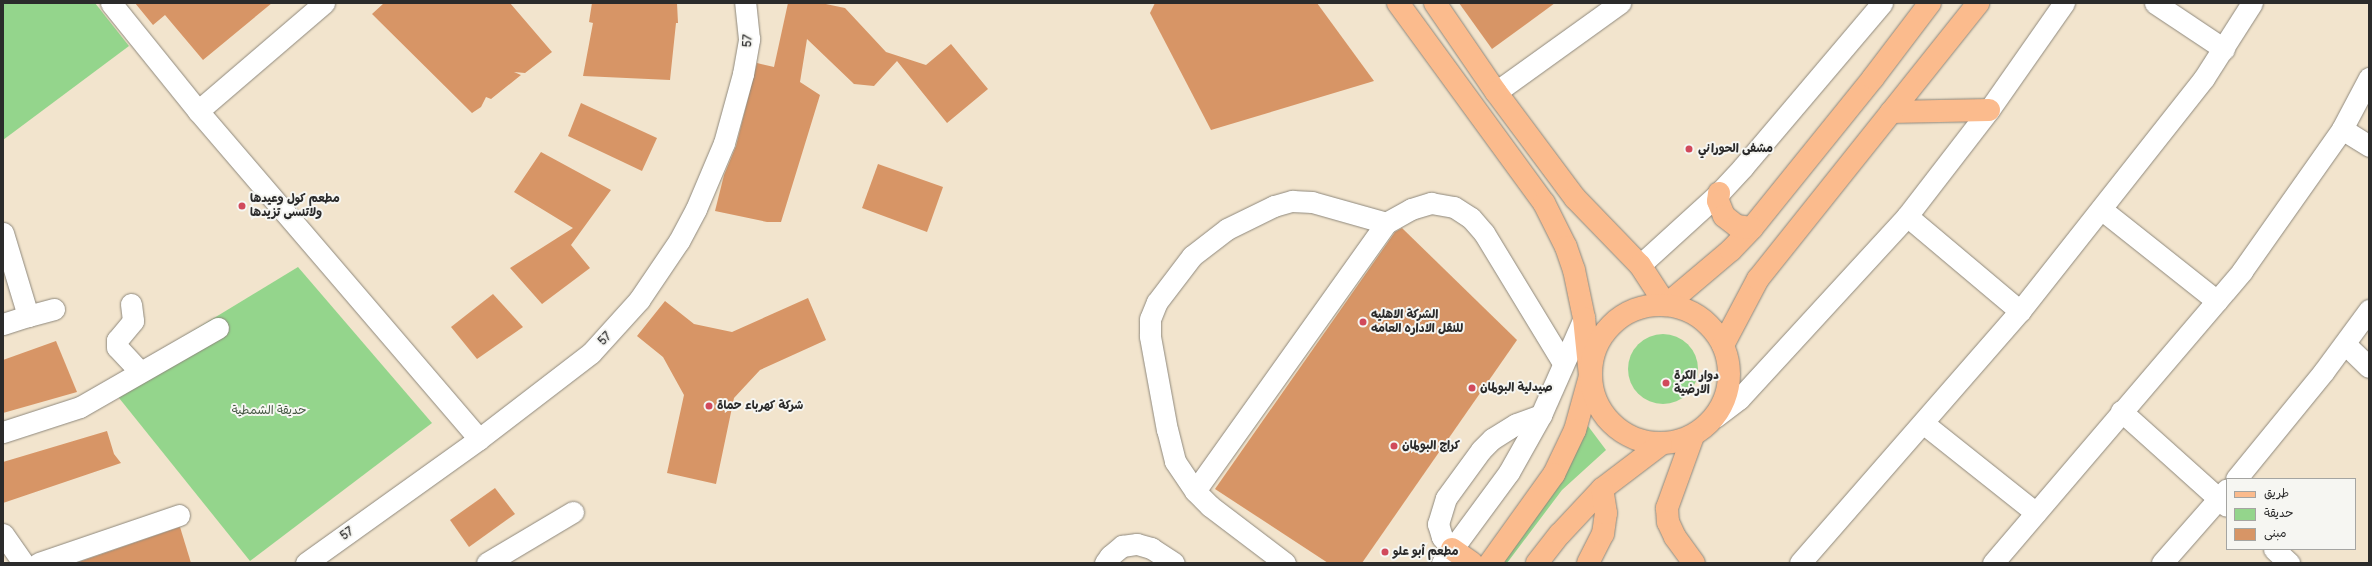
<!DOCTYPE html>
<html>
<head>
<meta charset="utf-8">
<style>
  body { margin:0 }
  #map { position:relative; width:2372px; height:566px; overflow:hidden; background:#f2e4cd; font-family:"Balsamiq Sans","Playpen Sans Arabic",sans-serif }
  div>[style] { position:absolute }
  .green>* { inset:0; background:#94d58c }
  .round { border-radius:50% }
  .building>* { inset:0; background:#d79566 }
  .roads { filter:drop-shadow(0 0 1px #8e887c) drop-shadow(0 0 1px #8e887c) }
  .minor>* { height:21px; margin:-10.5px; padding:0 10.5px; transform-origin:10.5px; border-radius:10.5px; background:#fff }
  .major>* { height:22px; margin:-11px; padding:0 11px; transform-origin:11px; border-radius:11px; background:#fbbb8d }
  .major>.ring { margin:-11px; padding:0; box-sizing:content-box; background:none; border:22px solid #fbbb8d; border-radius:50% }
  .dots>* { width:11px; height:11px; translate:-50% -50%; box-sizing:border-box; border:2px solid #f6f6f2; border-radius:50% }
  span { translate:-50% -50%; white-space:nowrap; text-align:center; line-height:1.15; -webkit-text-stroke:4px #f6f6f2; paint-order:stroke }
  .street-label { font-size:12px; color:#2b2b2b }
  .poi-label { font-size:12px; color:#2b2b2b; font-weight:700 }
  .left { translate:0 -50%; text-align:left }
  .park-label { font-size:12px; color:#455643 }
  .frame { position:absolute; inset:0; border:4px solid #2b2b2b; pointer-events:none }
  .legend { position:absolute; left:2226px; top:478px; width:130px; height:72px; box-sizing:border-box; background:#f6f6f2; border:1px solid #a5a5a2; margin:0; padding:5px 7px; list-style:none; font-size:12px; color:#2b2b2b }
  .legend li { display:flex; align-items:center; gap:8px; height:20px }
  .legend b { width:20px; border:1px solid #a5a5a2 }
</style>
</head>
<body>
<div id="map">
  <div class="green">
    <div style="clip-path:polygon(3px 3px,95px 3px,129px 46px,3px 140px)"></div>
    <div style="clip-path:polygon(298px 267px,432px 423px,250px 561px,107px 383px)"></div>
    <div class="round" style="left:1628px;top:334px;width:70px;height:70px"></div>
    <div style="clip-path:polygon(1588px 426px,1606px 450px,1562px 490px,1507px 563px,1494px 563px,1555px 479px)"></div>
  </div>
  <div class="building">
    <div style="clip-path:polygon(135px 3px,272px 3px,203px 60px,165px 15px,153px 25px)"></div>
    <div style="clip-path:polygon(384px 3px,510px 3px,552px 52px,525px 73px,514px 72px,521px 75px,491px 99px,486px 97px,481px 107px,472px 113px,372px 14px)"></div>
    <div style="clip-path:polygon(592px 3px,677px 3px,678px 23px,676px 23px,670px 80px,583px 76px,593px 23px,589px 22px)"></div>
    <div style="clip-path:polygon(788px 3px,821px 3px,845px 8px,886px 52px,926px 65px,951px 44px,988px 89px,947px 123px,897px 61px,874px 86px,854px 84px,807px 39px,800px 82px,820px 95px,781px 222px,767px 222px,715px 211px,724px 175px,736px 146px,757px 63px,774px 67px)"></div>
    <div style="clip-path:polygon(1155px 3px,1317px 3px,1374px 81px,1211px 130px,1150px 13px)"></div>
    <div style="clip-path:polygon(1459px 3px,1555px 3px,1492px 49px)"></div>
    <div style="clip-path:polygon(581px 103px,657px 138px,642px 171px,568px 136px)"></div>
    <div style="clip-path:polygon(541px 152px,611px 190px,571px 245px,590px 268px,542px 304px,510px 268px,573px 228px,514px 192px)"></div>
    <div style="clip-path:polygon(878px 164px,943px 187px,927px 232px,862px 208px)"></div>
    <div style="clip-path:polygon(1402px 228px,1517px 340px,1362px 563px,1328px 563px,1215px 489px,1395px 232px)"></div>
    <div style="clip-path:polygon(493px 294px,523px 327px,477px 359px,451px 327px)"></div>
    <div style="clip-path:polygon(808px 298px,826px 340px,760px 370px,734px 398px,716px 484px,667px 473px,684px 395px,663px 357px,637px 336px,665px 301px,694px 324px,732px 332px)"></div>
    <div style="clip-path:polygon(56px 341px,77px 392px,3px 413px,3px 360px)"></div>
    <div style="clip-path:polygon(107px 431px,114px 454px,121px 463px,3px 503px,3px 462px)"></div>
    <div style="clip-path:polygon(495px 488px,515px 514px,469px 547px,450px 520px)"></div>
    <div style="clip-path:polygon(180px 527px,191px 563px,76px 563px)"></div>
  </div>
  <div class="roads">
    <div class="minor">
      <div style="left:111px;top:3px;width:139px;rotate:51.1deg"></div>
      <div style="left:198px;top:111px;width:432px;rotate:49.4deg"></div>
      <div style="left:2155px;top:3px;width:83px;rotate:33.7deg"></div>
      <div style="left:1496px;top:92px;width:153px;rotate:-35.7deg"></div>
      <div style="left:198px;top:111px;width:166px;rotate:-40.6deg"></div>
      <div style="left:2342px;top:129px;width:32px;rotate:32deg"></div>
      <div style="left:2101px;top:209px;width:148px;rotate:38.4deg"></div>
      <div style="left:1907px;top:216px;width:148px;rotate:40.1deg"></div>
      <div style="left:3px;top:233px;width:87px;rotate:73.2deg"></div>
      <div style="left:28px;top:316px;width:27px;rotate:-15deg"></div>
      <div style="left:1640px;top:265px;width:107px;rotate:-42.3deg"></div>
      <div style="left:1719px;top:193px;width:35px;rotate:-47deg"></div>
      <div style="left:1743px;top:167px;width:215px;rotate:-49.7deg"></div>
      <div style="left:131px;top:304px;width:17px;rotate:83deg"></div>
      <div style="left:133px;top:321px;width:25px;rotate:130deg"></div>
      <div style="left:117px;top:340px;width:7px;rotate:90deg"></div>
      <div style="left:117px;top:347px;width:34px;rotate:47deg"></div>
      <div style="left:3px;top:324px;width:26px;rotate:-18deg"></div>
      <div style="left:2345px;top:344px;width:33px;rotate:44deg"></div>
      <div style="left:2121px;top:411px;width:142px;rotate:41.9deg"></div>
      <div style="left:1715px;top:417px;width:30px;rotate:-37deg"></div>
      <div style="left:1739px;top:399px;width:248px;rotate:-47.4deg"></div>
      <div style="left:1907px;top:216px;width:134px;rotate:-52.3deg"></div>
      <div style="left:1989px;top:110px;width:131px;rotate:-55deg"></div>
      <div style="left:1923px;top:423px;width:144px;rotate:38.5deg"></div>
      <div style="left:3px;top:432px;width:81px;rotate:-18deg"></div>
      <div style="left:80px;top:407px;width:159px;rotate:-29.8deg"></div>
      <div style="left:2236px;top:479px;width:139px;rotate:-50.8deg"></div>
      <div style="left:2324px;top:371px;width:76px;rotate:-53.6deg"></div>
      <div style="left:1195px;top:491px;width:329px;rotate:-54.5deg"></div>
      <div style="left:1386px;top:223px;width:29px;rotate:-29deg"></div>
      <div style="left:1411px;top:209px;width:21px;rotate:-17deg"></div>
      <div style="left:1431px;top:203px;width:23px;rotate:10deg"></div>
      <div style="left:1454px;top:207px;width:20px;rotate:33deg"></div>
      <div style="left:1471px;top:218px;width:20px;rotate:49deg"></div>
      <div style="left:1484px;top:233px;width:152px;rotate:58.7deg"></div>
      <div style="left:3px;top:534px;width:35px;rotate:55deg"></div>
      <div style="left:1452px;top:549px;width:16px;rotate:-130deg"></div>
      <div style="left:1442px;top:537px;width:14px;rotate:-107deg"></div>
      <div style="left:1438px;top:524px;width:27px;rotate:-73deg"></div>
      <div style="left:1446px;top:498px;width:59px;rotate:-53.9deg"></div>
      <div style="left:1481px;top:450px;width:16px;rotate:-45deg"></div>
      <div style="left:1492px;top:439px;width:28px;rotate:-32deg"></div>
      <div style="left:1516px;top:424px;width:27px;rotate:-20deg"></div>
      <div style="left:2274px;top:549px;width:21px;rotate:43deg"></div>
      <div style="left:39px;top:563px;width:148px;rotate:-18.9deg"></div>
      <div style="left:306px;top:563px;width:213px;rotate:-35.6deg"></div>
      <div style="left:479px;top:439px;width:141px;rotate:-37.5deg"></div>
      <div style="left:591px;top:353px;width:72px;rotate:-47.8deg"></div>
      <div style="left:639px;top:300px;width:71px;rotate:-55.9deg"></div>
      <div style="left:679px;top:241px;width:36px;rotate:-62deg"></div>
      <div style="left:696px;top:209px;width:72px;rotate:-67deg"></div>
      <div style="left:724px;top:143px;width:72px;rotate:-74.6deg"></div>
      <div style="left:743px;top:74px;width:36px;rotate:-80deg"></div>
      <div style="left:749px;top:39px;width:36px;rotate:-96deg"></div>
      <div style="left:487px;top:563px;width:100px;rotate:-30.7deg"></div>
      <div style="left:1105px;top:563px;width:9px;rotate:-54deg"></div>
      <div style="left:1110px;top:556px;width:16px;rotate:-40deg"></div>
      <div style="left:1122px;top:546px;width:15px;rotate:-8deg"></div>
      <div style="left:1137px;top:544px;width:15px;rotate:16deg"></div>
      <div style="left:1151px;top:548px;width:27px;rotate:33deg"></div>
      <div style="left:1285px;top:563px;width:94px;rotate:-142.8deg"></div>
      <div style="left:1210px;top:506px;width:21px;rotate:-135deg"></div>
      <div style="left:1195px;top:491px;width:36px;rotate:-124deg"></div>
      <div style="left:1175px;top:461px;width:32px;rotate:-104deg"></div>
      <div style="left:1167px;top:430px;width:96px;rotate:-100.3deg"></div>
      <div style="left:1150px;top:336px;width:17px;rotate:-90deg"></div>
      <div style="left:1150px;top:319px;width:18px;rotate:-68deg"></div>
      <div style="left:1157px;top:302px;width:58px;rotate:-52.7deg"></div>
      <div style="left:1192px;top:256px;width:44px;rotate:-37.6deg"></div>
      <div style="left:1227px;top:229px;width:52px;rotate:-26.1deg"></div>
      <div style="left:1274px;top:206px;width:19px;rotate:-16deg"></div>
      <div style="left:1292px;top:201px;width:20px;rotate:3deg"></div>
      <div style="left:1312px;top:202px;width:77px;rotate:15.8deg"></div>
      <div style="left:1442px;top:563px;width:113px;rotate:-53.6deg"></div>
      <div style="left:1509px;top:472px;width:65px;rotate:-60.7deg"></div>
      <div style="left:1541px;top:415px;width:106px;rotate:-66.1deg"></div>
      <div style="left:1800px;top:563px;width:335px;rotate:-48.9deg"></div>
      <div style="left:2020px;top:311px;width:297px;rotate:-51.7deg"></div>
      <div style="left:2204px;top:78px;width:89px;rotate:-57.4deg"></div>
      <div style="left:1993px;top:563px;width:384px;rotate:-49.5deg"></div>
      <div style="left:2242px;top:271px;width:174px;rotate:-54.8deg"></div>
      <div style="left:2342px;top:129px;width:58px;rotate:-62.1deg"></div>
      <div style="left:2162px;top:563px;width:98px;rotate:-48.7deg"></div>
    </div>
    <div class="major">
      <div style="left:1398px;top:3px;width:248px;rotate:53.9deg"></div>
      <div style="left:1544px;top:203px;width:49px;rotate:63.4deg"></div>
      <div style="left:1566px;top:247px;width:24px;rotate:71deg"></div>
      <div style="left:1574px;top:270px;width:49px;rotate:78.2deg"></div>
      <div style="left:1584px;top:318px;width:58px;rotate:84.1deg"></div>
      <div style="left:1590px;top:376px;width:56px;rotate:105.5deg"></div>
      <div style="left:1575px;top:430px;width:49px;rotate:115.5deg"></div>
      <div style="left:1554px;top:474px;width:110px;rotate:125.7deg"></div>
      <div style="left:1435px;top:3px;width:108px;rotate:55.6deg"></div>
      <div style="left:1496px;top:92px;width:132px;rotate:53.3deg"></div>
      <div style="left:1575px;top:198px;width:93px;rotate:45.9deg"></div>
      <div style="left:1640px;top:265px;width:48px;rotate:57deg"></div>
      <div style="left:1666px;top:305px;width:85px;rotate:-40.2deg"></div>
      <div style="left:1731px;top:250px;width:30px;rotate:-46deg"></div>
      <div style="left:1752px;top:228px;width:193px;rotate:-51.1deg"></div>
      <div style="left:1873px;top:78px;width:94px;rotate:-52.8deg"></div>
      <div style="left:1891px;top:112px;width:98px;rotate:-1.2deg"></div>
      <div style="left:1719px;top:193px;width:8px;rotate:97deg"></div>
      <div style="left:1718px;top:201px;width:16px;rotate:68deg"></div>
      <div style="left:1724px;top:216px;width:16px;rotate:38deg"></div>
      <div style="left:1737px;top:226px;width:15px;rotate:8deg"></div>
      <div class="ring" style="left:1591px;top:305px;width:116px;height:116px"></div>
      <div style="left:1723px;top:345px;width:75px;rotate:-62.1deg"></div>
      <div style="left:1758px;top:279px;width:353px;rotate:-51.4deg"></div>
      <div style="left:1693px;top:436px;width:77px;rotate:109.9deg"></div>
      <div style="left:1667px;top:508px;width:14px;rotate:86deg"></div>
      <div style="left:1668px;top:522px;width:17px;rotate:65deg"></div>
      <div style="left:1675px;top:537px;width:32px;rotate:54deg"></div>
      <div style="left:1452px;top:549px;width:24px;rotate:35deg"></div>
      <div style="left:1537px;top:563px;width:37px;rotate:-52deg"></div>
      <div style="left:1560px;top:534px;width:62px;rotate:-47deg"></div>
      <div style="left:1602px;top:489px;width:74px;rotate:-37.3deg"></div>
      <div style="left:1588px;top:563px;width:33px;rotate:-63deg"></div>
      <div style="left:1603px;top:534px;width:21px;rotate:-82deg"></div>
      <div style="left:1606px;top:513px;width:24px;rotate:-99deg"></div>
    </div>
  </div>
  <div class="dots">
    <div style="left:1689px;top:149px;background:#d1495b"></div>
    <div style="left:242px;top:206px;background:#d1495b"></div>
    <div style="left:1363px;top:322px;background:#d1495b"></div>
    <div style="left:1666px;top:383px;background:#d1495b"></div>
    <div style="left:1472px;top:388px;background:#d1495b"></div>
    <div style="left:709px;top:406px;background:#d1495b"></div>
    <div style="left:1394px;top:446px;background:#d1495b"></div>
    <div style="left:1385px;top:552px;background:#d1495b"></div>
  </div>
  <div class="street-label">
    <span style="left:748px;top:41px;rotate:-87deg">57</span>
    <span style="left:605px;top:339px;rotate:-46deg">57</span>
    <span style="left:347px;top:534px;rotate:-36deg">57</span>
  </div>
  <div class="poi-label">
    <span class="left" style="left:1698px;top:149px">مشفى الحوراني</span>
    <span class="left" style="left:250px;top:206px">مطعم كول وعيدها<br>ولاتنسى تزيدها</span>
    <span class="left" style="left:1371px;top:322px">الشركة الاهليه<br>للنقل الاداره العامه</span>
    <span class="left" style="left:1674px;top:383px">دوار الكرة<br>الارضية</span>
    <span class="left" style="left:1480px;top:388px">صيدلية البولمان</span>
    <span class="left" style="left:717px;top:406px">شركة كهرباء حماة</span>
    <span class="left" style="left:1402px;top:446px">كراج البولمان</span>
    <span class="left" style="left:1393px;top:552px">مطعم أبو علو</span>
  </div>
  <div class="park-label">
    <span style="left:269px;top:411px">حديقة الشمطية</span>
  </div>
  <div class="frame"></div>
  <ul class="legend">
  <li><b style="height:5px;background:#fbbb8d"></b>طريق</li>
  <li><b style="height:11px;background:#94d58c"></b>حديقة</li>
  <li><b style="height:11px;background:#d79566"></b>مبنى</li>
  </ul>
</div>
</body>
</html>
